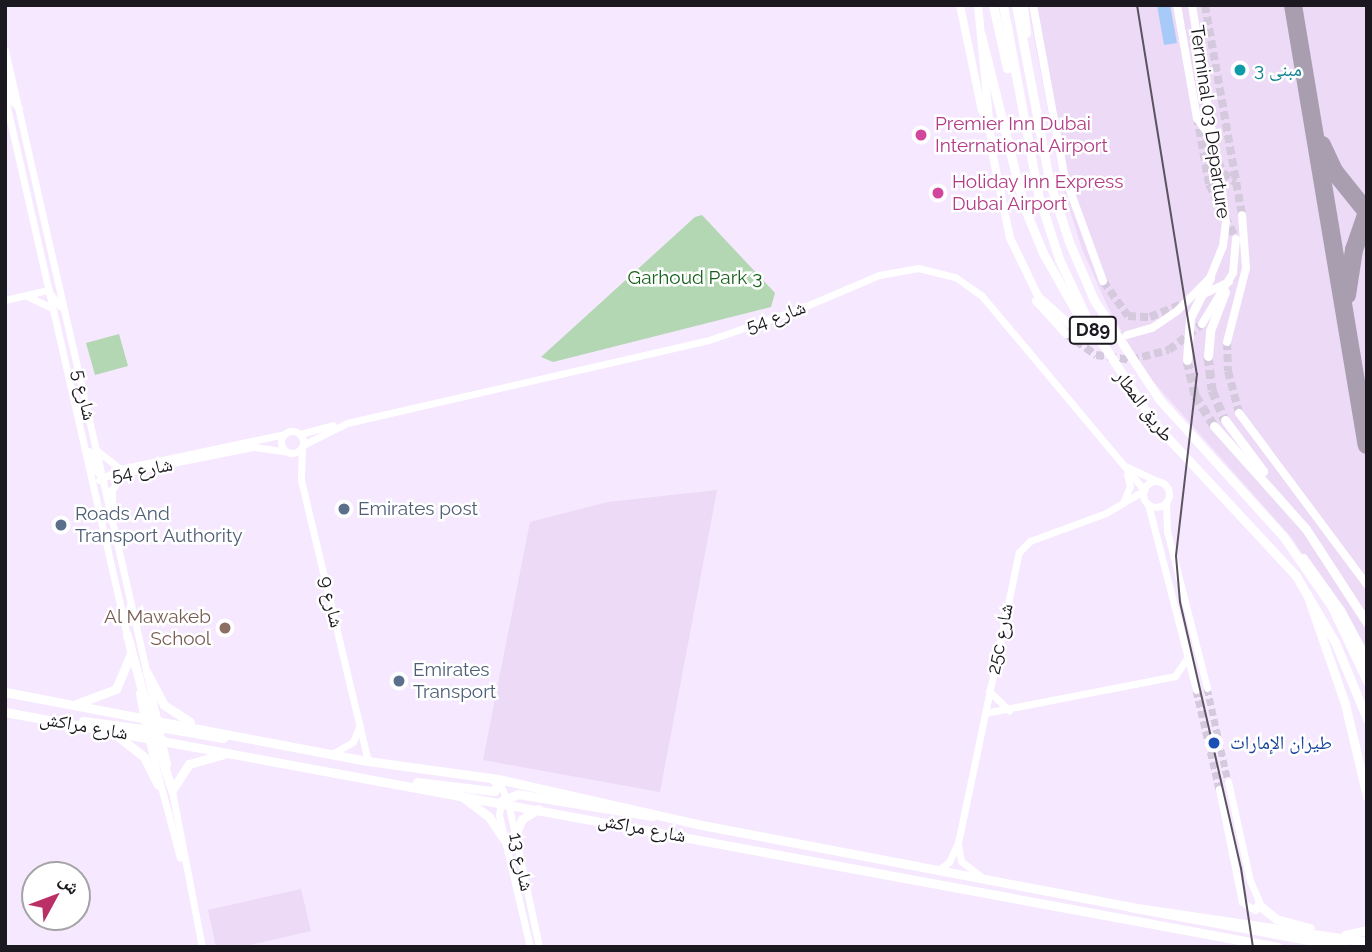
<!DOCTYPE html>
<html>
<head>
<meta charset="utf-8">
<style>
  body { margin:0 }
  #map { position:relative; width:1372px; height:952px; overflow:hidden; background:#f6e8fe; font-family:Raleway,"Noto Naskh Arabic",sans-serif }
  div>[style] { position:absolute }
  .built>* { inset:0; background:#ecdaf6 }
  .green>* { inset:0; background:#b3d7b2 }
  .water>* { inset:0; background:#a8caf8 }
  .taxiway>* { height:18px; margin:-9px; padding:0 9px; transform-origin:9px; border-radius:9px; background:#a89eaf }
  .tertiary-tunnel>* { height:7px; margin-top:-3.5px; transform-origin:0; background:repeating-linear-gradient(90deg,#d5c9dd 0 7px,transparent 0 10.5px) }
  .secondary-tunnel>* { height:8px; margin-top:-4px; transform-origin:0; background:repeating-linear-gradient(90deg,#d5c9dd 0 8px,transparent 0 12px) }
  .trunk-tunnel>* { height:9px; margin-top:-4.5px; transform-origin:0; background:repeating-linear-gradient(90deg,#d5c9dd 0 9px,transparent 0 13.5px) }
  .tertiary>* { height:7px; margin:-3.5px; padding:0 3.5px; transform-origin:3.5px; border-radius:3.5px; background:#fff }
  .tertiary>.ring { margin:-3.5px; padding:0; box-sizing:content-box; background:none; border:7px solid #fff; border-radius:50% }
  .secondary>* { height:8px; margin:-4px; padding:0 4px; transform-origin:4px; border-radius:4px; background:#fff }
  .primary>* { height:9px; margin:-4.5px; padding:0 4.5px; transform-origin:4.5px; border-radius:4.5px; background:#fff }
  .trunk>* { height:9px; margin:-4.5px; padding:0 4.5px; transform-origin:4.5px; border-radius:4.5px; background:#fff }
  .rail>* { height:2px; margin:-1px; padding:0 1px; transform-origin:1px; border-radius:1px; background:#5b5460 }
  .dots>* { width:19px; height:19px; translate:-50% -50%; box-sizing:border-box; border:4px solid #fff; border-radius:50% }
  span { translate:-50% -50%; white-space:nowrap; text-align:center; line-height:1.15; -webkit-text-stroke:5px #fff; paint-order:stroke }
  .shield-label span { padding:2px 5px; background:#fff; border:2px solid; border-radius:5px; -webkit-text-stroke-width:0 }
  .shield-label { font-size:18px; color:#1c181f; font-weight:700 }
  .culture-label { font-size:19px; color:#0d838f }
  .left { translate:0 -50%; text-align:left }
  .street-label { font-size:19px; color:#1c181f }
  .hotel-label { font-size:19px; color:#b23c85 }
  .park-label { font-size:19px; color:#18611d }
  .service-label { font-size:19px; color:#4e5e75 }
  .education-label { font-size:19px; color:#785e54 }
  .right { translate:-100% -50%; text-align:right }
  .transit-label { font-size:19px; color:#164399 }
  .frame { position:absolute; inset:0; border:7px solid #1c181f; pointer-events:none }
  .north { position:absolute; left:21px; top:861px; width:70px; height:70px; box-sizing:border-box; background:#fff; border:2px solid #a4a3a5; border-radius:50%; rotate:49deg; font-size:19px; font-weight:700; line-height:28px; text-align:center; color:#1c181f }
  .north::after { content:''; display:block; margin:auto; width:24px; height:32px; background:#bb2f67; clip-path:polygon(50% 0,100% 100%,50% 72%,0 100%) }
</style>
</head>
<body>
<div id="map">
  <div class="built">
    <div style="clip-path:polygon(1028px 5px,1367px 5px,1367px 653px,1292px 538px,1143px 370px,1107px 305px,1082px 249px,1062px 184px)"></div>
    <div style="clip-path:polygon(717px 490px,660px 792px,483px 760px,530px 522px,608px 502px)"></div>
    <div style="clip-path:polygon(301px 889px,311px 931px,241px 947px,216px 947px,208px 910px)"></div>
  </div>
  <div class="green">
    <div style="clip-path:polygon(702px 215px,775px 293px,771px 307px,553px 362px,541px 357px,695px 217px)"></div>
    <div style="clip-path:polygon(119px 334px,128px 366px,95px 375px,86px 343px)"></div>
  </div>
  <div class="water">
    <div style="clip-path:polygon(1157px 5px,1170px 5px,1177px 43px,1164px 45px)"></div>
  </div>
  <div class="taxiway">
    <div style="left:1293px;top:5px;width:446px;rotate:80.5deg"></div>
    <div style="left:1322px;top:145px;width:29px;rotate:65deg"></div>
    <div style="left:1334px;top:171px;width:53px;rotate:51.2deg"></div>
    <div style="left:1347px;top:295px;width:46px;rotate:-81.2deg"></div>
    <div style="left:1354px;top:250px;width:40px;rotate:-71.1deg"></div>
  </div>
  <div class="tertiary-tunnel">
    <div style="left:1207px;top:688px;width:95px;rotate:77.3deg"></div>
    <div style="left:1196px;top:690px;width:102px;rotate:76.9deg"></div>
  </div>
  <div class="secondary-tunnel">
    <div style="left:1205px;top:5px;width:213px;rotate:80deg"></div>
    <div style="left:1197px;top:117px;width:68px;rotate:79.8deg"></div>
    <div style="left:1209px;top:184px;width:61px;rotate:63.9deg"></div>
    <div style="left:1218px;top:161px;width:13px;rotate:67deg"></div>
    <div style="left:1223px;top:173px;width:15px;rotate:37deg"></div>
    <div style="left:1103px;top:281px;width:43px;rotate:54.5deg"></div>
    <div style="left:1128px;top:316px;width:22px;rotate:3deg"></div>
    <div style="left:1150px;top:317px;width:35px;rotate:-22deg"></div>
    <div style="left:1071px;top:326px;width:23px;rotate:25deg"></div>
    <div style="left:1092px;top:336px;width:30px"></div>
    <div style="left:1066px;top:334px;width:37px;rotate:35deg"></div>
    <div style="left:1096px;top:355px;width:35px;rotate:8deg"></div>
    <div style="left:1131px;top:360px;width:39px;rotate:-15deg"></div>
    <div style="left:1169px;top:350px;width:42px;rotate:-38.2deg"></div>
    <div style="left:1227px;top:342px;width:29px;rotate:88deg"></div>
    <div style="left:1228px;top:371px;width:43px;rotate:75.3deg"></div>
  </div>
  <div class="trunk-tunnel">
    <div style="left:1208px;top:356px;width:34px;rotate:83deg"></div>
    <div style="left:1212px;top:390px;width:33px;rotate:67deg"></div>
    <div style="left:1187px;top:360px;width:36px;rotate:77deg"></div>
    <div style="left:1195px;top:395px;width:36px;rotate:58deg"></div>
  </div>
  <div class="tertiary">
    <div style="left:5px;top:50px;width:690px;rotate:77.19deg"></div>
    <div style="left:5px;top:78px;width:23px;rotate:75deg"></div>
    <div style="left:11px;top:100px;width:11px;rotate:45deg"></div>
    <div style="left:5px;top:98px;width:556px;rotate:77.21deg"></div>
    <div style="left:27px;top:296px;width:25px;rotate:26deg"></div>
    <div style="left:5px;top:300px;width:43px;rotate:-13.4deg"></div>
    <div style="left:47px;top:290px;width:21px;rotate:51deg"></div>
    <div class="ring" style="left:281px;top:431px;width:15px;height:15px"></div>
    <div style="left:300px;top:434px;width:34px;rotate:-15deg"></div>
    <div style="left:303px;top:445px;width:49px;rotate:-26.6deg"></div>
    <div style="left:347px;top:423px;width:371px;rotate:-12.9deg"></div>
    <div style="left:709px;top:340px;width:95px;rotate:-19deg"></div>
    <div style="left:799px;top:309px;width:87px;rotate:-23deg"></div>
    <div style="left:879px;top:275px;width:40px;rotate:-10deg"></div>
    <div style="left:918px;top:268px;width:38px;rotate:14deg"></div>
    <div style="left:955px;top:277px;width:33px;rotate:35deg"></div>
    <div style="left:982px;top:296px;width:253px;rotate:50.1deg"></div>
    <div style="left:302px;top:448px;width:32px;rotate:92deg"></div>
    <div style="left:301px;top:480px;width:289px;rotate:76.6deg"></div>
    <div style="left:96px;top:450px;width:31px;rotate:38deg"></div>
    <div style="left:89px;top:451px;width:19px;rotate:74deg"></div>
    <div style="left:94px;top:469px;width:11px;rotate:45deg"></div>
    <div style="left:1127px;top:467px;width:33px;rotate:25deg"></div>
    <div style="left:102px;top:477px;width:155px;rotate:-11.2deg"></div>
    <div style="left:254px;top:447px;width:30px;rotate:8deg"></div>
    <div style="left:99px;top:480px;width:24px;rotate:-28deg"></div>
    <div style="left:120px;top:469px;width:168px;rotate:-12deg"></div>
    <div class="ring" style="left:1143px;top:481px;width:19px;height:19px"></div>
    <div style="left:1166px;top:502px;width:29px;rotate:88deg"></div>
    <div style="left:1167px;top:531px;width:162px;rotate:75.7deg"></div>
    <div style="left:1123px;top:503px;width:18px;rotate:-68deg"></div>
    <div style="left:1130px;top:486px;width:12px;rotate:-104deg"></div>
    <div style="left:1148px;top:504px;width:192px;rotate:75.5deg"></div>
    <div style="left:112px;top:505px;width:15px;rotate:-90deg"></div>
    <div style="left:112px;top:490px;width:14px;rotate:-56deg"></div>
    <div style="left:989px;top:691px;width:28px;rotate:44deg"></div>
    <div style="left:139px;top:693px;width:29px;rotate:80deg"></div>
    <div style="left:985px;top:713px;width:194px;rotate:-11deg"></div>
    <div style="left:1175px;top:676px;width:23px;rotate:-56deg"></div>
    <div style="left:147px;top:734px;width:128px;rotate:75.1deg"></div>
    <div style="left:161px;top:738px;width:27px;rotate:77deg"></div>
    <div style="left:332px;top:754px;width:24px;rotate:-30deg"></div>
    <div style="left:353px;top:742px;width:18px;rotate:-68deg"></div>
    <div style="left:498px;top:779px;width:25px;rotate:67deg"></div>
    <div style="left:508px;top:802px;width:148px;rotate:77.9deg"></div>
    <div style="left:171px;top:786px;width:164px;rotate:79.1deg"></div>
    <div style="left:1219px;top:789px;width:115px;rotate:78.5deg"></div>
    <div style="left:1242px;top:902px;width:15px;rotate:32deg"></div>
    <div style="left:1255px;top:910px;width:10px;rotate:-66deg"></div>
    <div style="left:1259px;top:901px;width:22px;rotate:-114deg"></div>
    <div style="left:1250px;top:881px;width:102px;rotate:-102.4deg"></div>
    <div style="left:501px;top:801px;width:14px;rotate:98deg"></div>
    <div style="left:499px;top:815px;width:136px;rotate:76.8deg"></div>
    <div style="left:958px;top:845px;width:16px;rotate:79deg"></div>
    <div style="left:961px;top:861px;width:28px;rotate:38deg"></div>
    <div style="left:937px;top:871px;width:15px;rotate:-37deg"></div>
    <div style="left:949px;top:862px;width:21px;rotate:-65deg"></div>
    <div style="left:958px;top:843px;width:297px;rotate:-78.2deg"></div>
    <div style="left:1019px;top:552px;width:16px;rotate:-45deg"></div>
    <div style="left:1030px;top:541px;width:81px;rotate:-20.2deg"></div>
    <div style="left:1106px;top:513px;width:43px;rotate:-30.7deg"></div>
  </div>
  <div class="secondary">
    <div style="left:960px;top:5px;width:108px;rotate:78.3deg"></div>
    <div style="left:978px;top:5px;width:147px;rotate:84.5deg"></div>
    <div style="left:992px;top:151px;width:89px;rotate:78.3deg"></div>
    <div style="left:1010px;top:238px;width:64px;rotate:64.2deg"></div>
    <div style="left:1038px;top:296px;width:45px;rotate:42.3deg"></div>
    <div style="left:1033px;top:5px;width:172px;rotate:79.6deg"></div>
    <div style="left:1064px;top:174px;width:114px;rotate:70deg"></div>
    <div style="left:1177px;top:5px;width:115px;rotate:80deg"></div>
    <div style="left:1197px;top:118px;width:29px;rotate:55deg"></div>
    <div style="left:1200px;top:296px;width:32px;rotate:-26deg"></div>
    <div style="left:1036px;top:301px;width:45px;rotate:47.7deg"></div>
    <div style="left:1202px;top:324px;width:60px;rotate:-58.7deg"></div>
    <div style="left:1233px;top:273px;width:34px;rotate:-85deg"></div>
    <div style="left:1127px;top:335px;width:26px;rotate:-16deg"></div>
    <div style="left:1152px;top:328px;width:30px;rotate:-34deg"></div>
    <div style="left:1177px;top:311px;width:47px;rotate:-45deg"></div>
    <div style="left:1210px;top:278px;width:35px;rotate:-68deg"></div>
    <div style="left:1223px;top:246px;width:24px;rotate:-83deg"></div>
    <div style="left:1226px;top:222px;width:220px;rotate:-98.9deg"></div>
    <div style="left:1227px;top:342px;width:76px;rotate:-75.6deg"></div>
    <div style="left:1246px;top:268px;width:53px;rotate:-94.3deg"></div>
    <div style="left:1239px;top:413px;width:214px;rotate:53.3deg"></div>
  </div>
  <div class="primary">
    <div style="left:1303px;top:558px;width:64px;rotate:54.6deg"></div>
    <div style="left:1340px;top:610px;width:57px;rotate:61.6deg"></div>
    <div style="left:1307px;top:594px;width:116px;rotate:70.9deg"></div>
    <div style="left:1345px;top:704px;width:95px;rotate:76.6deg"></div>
    <div style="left:127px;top:635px;width:88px;rotate:74.9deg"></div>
    <div style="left:150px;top:720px;width:23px;rotate:59deg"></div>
    <div style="left:147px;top:673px;width:36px;rotate:62deg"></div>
    <div style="left:164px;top:705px;width:31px;rotate:33deg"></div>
    <div style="left:5px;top:692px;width:369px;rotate:10.8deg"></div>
    <div style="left:368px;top:761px;width:131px;rotate:7.9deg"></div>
    <div style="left:498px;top:779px;width:214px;rotate:12.7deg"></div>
    <div style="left:707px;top:826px;width:431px;rotate:10.8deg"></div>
    <div style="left:1130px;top:907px;width:240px;rotate:8.4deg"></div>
    <div style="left:76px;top:704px;width:43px;rotate:-20.6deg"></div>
    <div style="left:116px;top:689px;width:38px;rotate:-67deg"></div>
    <div style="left:5px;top:712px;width:1295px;rotate:10.46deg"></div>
    <div style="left:83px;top:721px;width:61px;rotate:7.6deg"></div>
    <div style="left:143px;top:729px;width:13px;rotate:-23deg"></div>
    <div style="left:151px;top:733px;width:15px;rotate:-20deg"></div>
    <div style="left:165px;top:728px;width:59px;rotate:9.8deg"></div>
    <div style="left:116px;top:735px;width:36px;rotate:38deg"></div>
    <div style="left:144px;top:757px;width:31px;rotate:63deg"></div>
    <div style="left:154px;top:736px;width:57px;rotate:71.6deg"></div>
    <div style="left:417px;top:782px;width:78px;rotate:6.7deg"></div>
    <div style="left:494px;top:791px;width:7px;rotate:-56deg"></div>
    <div style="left:498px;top:785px;width:8px;rotate:-130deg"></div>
    <div style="left:172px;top:790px;width:31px;rotate:-57deg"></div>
    <div style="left:189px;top:764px;width:36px;rotate:-16deg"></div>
    <div style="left:460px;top:795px;width:36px;rotate:37deg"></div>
    <div style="left:489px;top:817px;width:29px;rotate:56deg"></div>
    <div style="left:501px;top:801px;width:18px;rotate:-22deg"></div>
    <div style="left:518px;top:794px;width:136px;rotate:9.3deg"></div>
    <div style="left:515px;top:835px;width:17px;rotate:-66deg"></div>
    <div style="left:522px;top:819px;width:19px;rotate:-32deg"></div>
    <div style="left:1259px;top:905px;width:22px;rotate:39deg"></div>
    <div style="left:1276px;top:919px;width:35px;rotate:15deg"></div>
    <div style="left:1345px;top:935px;width:23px;rotate:-13deg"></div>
  </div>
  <div class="trunk">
    <div style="left:993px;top:5px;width:65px;rotate:77.5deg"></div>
    <div style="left:1003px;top:5px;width:192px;rotate:79.5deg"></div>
    <div style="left:1038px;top:194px;width:68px;rotate:72.1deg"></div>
    <div style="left:1059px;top:259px;width:68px;rotate:64.9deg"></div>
    <div style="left:1088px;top:321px;width:121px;rotate:57.1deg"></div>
    <div style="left:1154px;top:423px;width:209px;rotate:47.1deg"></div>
    <div style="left:1296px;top:576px;width:77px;rotate:59.4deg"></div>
    <div style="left:1335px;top:642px;width:83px;rotate:67.4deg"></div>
    <div style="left:1016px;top:5px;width:178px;rotate:79.3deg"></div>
    <div style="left:1049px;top:180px;width:65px;rotate:72.1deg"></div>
    <div style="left:1069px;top:242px;width:63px;rotate:66.7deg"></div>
    <div style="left:1094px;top:300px;width:118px;rotate:56.7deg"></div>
    <div style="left:1159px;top:399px;width:185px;rotate:47.9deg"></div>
    <div style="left:1283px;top:536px;width:86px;rotate:55.4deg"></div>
    <div style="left:1332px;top:607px;width:82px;rotate:64.7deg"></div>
    <div style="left:1023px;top:5px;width:28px;rotate:84deg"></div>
    <div style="left:981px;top:35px;width:174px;rotate:76deg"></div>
    <div style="left:1023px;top:204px;width:53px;rotate:67.8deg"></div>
    <div style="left:1043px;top:253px;width:92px;rotate:60.6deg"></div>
    <div style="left:1208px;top:356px;width:25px;rotate:-85deg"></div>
    <div style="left:1210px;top:331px;width:42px;rotate:-69deg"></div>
    <div style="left:1187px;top:360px;width:42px;rotate:-85.9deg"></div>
    <div style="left:1190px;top:318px;width:45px;rotate:-63.4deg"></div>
    <div style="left:1225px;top:420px;width:64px;rotate:53.3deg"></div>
    <div style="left:1214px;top:426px;width:138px;rotate:48.2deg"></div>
    <div style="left:1306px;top:529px;width:112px;rotate:57deg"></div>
    <div style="left:1130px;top:907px;width:219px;rotate:10.5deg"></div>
  </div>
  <div class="rail">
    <div style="left:1137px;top:5px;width:374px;rotate:80.8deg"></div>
    <div style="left:1197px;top:374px;width:183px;rotate:96.6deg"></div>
    <div style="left:1176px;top:556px;width:46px;rotate:85deg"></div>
    <div style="left:1180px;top:602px;width:273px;rotate:77.1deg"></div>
    <div style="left:1241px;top:868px;width:80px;rotate:81.4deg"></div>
  </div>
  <div class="dots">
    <div style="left:1240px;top:70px;background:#0f9aa8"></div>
    <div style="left:921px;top:135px;background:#d1479c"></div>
    <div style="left:938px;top:193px;background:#d1479c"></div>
    <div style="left:344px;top:509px;background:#5c6f8a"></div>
    <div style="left:61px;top:525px;background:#5c6f8a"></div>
    <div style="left:225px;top:628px;background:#8d6e63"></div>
    <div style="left:399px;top:681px;background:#5c6f8a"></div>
    <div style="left:1214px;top:743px;background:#1a4fb4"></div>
  </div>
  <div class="shield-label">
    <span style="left:1093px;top:330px">D89</span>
  </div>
  <div class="culture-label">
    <span class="left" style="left:1254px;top:70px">مبنى 3</span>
  </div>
  <div class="street-label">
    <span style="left:1210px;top:122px;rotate:82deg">Terminal 03 Departure</span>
    <span style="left:776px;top:317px;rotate:-20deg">شارع 54</span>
    <span style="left:84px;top:395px;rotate:77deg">شارع 5</span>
    <span style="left:1144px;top:406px;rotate:53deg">طريق المطار</span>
    <span style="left:142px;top:470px;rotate:-11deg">شارع 54</span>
    <span style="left:331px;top:602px;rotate:77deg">شارع 9</span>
    <span style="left:1000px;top:639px;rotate:-79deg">25c شارع</span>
    <span style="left:84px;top:726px;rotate:10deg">شارع مراكش</span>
    <span style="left:642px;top:828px;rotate:11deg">شارع مراكش</span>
    <span style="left:521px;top:862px;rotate:78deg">شارع 13</span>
  </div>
  <div class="hotel-label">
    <span class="left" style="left:935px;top:135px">Premier Inn Dubai<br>International Airport</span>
    <span class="left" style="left:952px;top:193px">Holiday Inn Express<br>Dubai Airport</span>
  </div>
  <div class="park-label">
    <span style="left:695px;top:278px">Garhoud Park 3</span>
  </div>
  <div class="service-label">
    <span class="left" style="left:358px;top:509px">Emirates post</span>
    <span class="left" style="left:75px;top:525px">Roads And<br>Transport Authority</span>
    <span class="left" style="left:413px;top:681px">Emirates<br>Transport</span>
  </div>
  <div class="education-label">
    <span class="right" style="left:211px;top:628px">Al Mawakeb<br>School</span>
  </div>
  <div class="transit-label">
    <span class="left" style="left:1230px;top:743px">طيران الإمارات</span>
  </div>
  <div class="frame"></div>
  <div class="north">ش</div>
</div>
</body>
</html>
